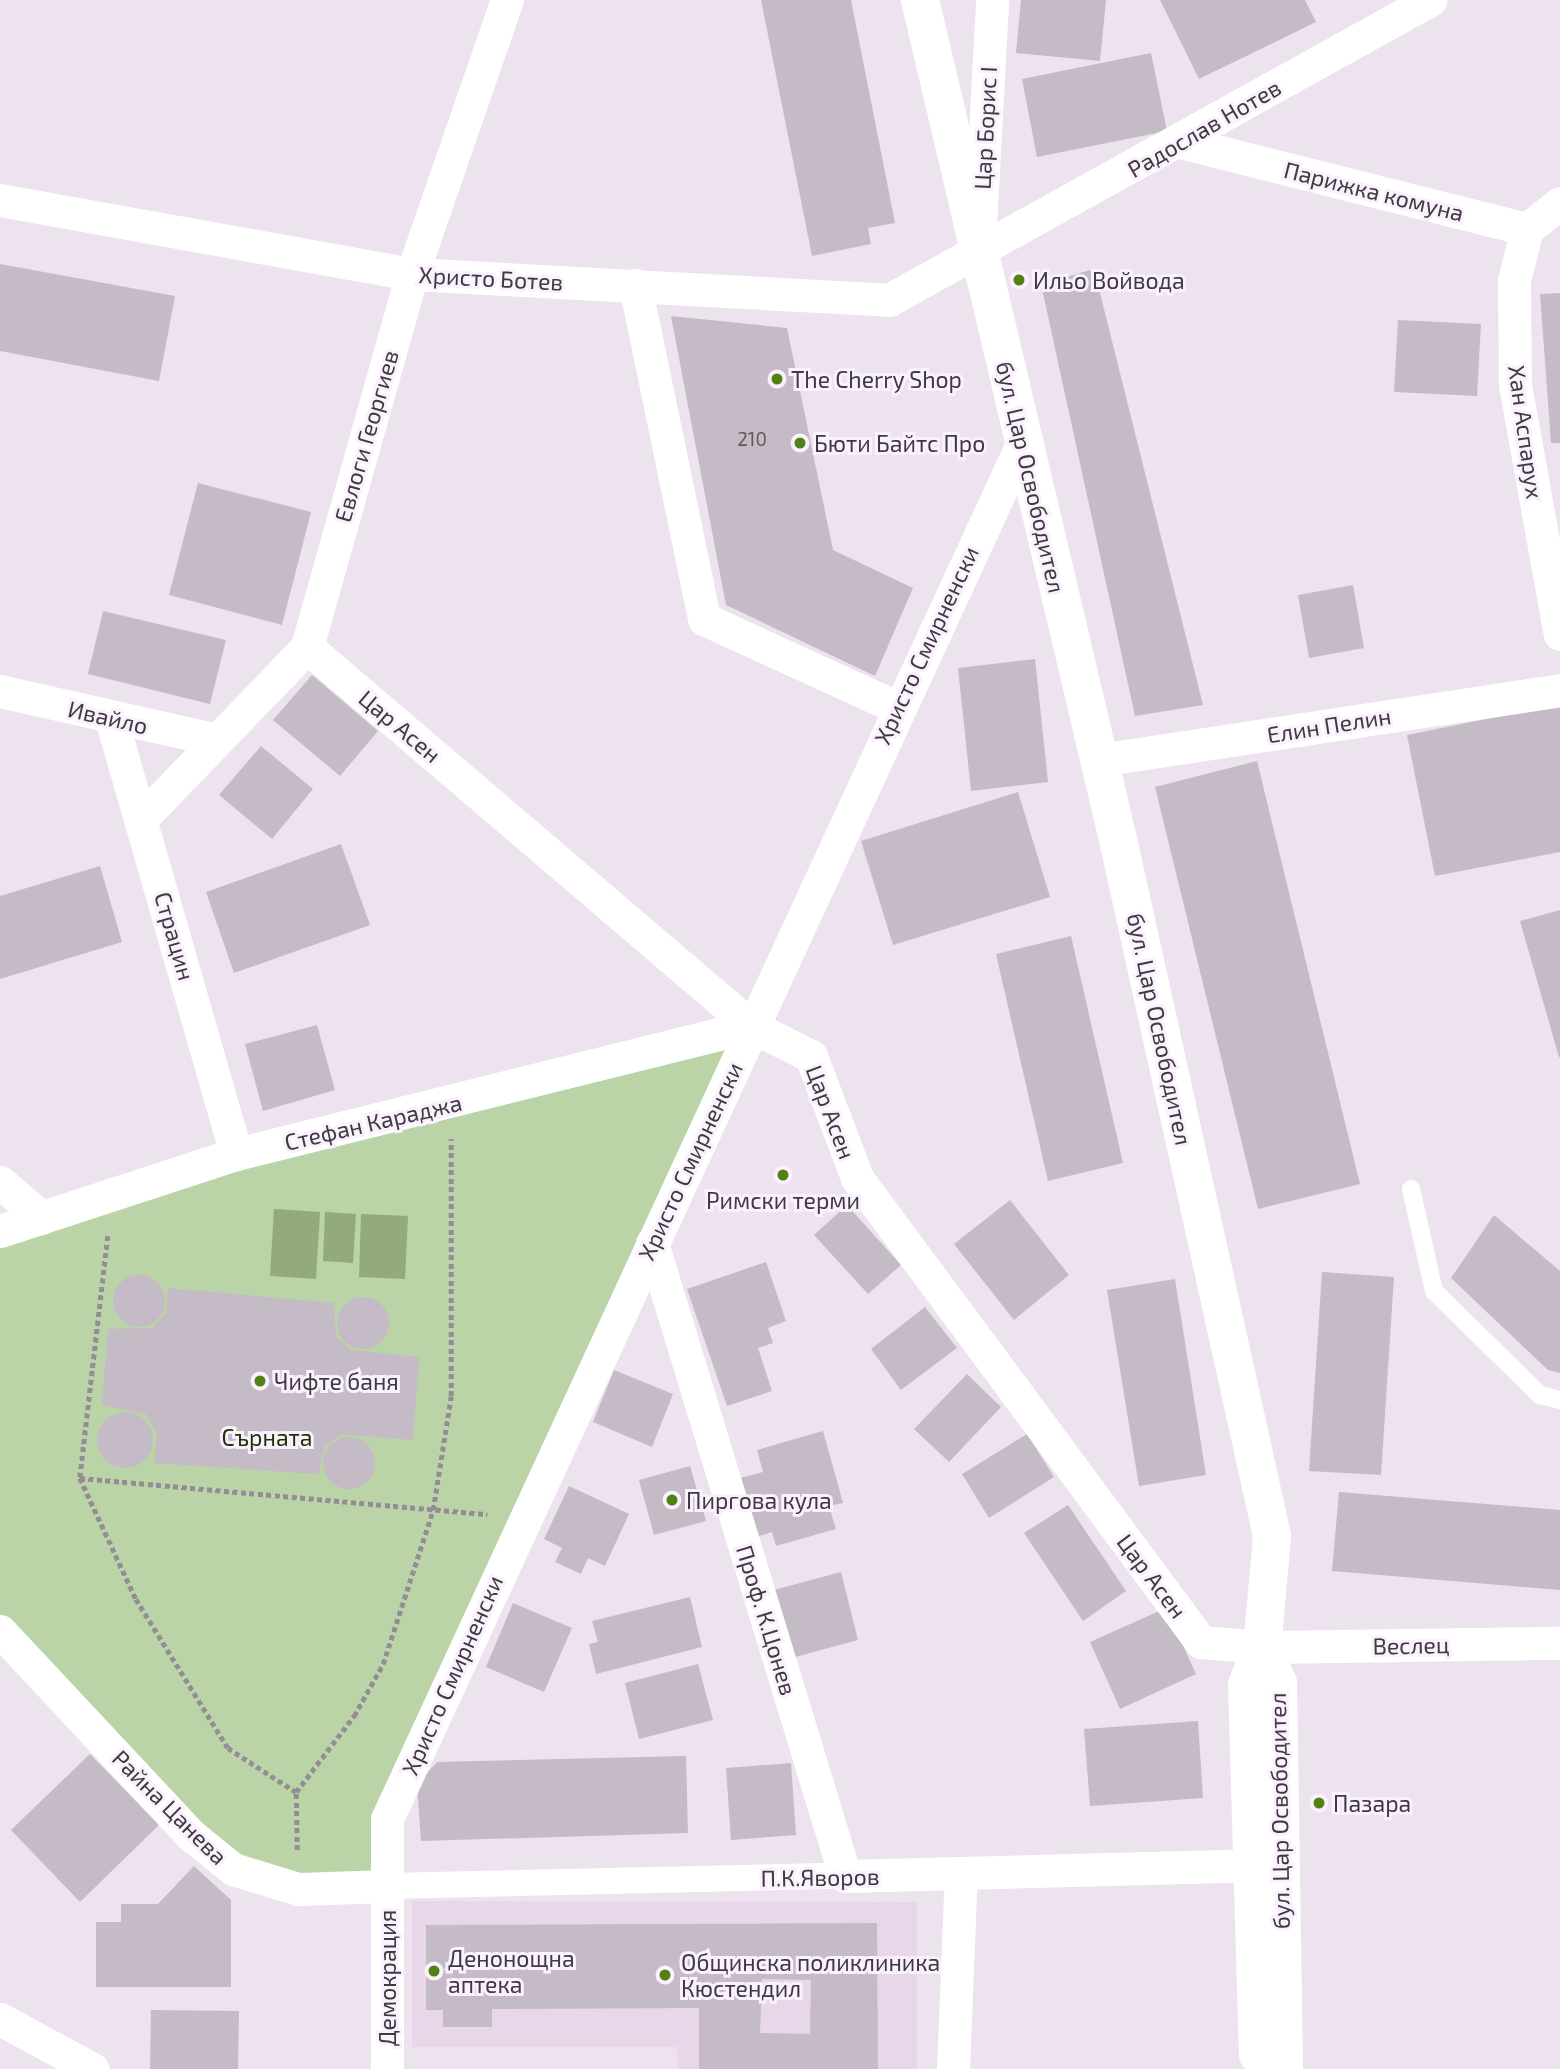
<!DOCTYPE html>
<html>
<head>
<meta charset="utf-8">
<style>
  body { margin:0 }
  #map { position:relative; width:1560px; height:2069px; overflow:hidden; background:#ede3ef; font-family:"Exo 2",sans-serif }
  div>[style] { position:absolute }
  .built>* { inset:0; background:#e7d7e9 }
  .green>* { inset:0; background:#bad3a7 }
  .water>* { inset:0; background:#92aa7e }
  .building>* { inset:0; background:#c4bbc6 }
  .round { border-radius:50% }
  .path>* { height:4.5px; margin-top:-2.25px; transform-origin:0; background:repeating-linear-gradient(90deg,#948d95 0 5px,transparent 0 8.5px) }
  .service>* { height:18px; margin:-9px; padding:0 9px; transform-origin:9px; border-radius:9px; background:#fff }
  .pedestrian>* { height:26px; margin:-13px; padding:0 13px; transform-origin:13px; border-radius:13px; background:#fff }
  .minor>* { height:33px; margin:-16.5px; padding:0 16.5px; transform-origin:16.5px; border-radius:16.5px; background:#fff }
  .secondary>* { height:38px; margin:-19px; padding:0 19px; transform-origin:19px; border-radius:19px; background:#fff }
  .dots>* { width:19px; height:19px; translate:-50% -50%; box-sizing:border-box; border:4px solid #fbf0fd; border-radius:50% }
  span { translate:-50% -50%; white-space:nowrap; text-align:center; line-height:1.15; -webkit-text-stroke:6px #fbf0fd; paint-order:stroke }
  .number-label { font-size:19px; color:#605a60 }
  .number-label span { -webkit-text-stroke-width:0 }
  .street-label { font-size:23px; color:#3e3a3e }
  .poi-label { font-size:23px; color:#3e3a3e }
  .left { translate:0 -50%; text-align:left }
  .park-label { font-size:23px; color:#1c3201 }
</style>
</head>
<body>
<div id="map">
  <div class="built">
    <div style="clip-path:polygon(412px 1901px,917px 1902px,917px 2069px,678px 2069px,677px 2047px,412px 2047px)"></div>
  </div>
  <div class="green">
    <div style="clip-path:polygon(751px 1026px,387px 1819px,387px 1886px,233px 1869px,0 1631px,0 1235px)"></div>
  </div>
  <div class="water">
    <div style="clip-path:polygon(274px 1209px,320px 1212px,316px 1279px,270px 1276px)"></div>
    <div style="clip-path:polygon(325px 1212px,356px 1214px,353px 1263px,323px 1261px)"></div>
    <div style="clip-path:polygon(361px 1214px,408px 1216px,405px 1279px,359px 1277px)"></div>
  </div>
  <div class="building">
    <div style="clip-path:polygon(761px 0,851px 0,895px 223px,868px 228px,871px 244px,812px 256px)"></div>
    <div style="clip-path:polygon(1021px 0,1106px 0,1100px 61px,1016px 53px)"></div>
    <div style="clip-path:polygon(1160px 0,1305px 0,1316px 22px,1199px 79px)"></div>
    <div style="clip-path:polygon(1151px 53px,1167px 131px,1037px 157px,1022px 79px)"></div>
    <div style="clip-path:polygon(0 264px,175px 296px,159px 381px,0 351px)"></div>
    <div style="clip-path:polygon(1094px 269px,1203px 705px,1135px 716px,1041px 284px)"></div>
    <div style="clip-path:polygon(1560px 293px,1560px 443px,1551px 443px,1540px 294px)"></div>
    <div style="clip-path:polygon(671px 316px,787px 328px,833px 550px,913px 588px,875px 676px,726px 605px)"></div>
    <div style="clip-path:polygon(1398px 320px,1481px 324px,1477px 396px,1394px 392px)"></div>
    <div style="clip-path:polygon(198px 483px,311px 512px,282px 625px,169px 595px)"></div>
    <div style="clip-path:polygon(1353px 585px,1364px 648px,1309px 658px,1298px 595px)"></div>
    <div style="clip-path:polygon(103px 611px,226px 640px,210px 704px,88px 674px)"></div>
    <div style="clip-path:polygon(1035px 659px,1048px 782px,971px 791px,958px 668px)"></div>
    <div style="clip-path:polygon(312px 675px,378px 731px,340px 776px,273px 720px)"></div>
    <div style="clip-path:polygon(1560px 704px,1560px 852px,1435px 876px,1407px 735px)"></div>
    <div style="clip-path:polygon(261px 746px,313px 789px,272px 839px,219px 795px)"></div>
    <div style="clip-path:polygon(1257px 761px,1360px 1184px,1258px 1209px,1155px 787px)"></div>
    <div style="clip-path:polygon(1018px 792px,1050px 897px,893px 945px,861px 841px)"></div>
    <div style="clip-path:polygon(341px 844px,370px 925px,234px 973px,206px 892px)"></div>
    <div style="clip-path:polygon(100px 866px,122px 942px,0 979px,0 896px)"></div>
    <div style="clip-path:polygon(1560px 910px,1560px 1057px,1559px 1057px,1520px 921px)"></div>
    <div style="clip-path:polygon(1071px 936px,1123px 1163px,1048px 1181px,996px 954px)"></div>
    <div style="clip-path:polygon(317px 1025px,335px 1090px,263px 1111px,245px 1044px)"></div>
    <div style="clip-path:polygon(1010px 1200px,1069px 1275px,1014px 1320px,954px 1244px)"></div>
    <div style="clip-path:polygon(847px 1205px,901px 1265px,868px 1294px,814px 1235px)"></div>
    <div style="clip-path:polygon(1494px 1215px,1560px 1271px,1560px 1373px,1548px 1370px,1451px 1278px)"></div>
    <div style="clip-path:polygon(766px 1262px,786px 1321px,768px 1328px,773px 1343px,758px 1348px,772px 1391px,727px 1406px,687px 1289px)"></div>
    <div style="clip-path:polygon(1322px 1272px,1394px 1277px,1381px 1475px,1309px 1471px)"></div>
    <div class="round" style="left:113px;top:1275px;width:52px;height:52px"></div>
    <div style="clip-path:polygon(1175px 1279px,1206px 1475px,1139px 1486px,1107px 1290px)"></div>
    <div style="clip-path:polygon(168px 1288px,334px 1303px,336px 1336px,351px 1350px,419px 1357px,413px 1440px,342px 1434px,325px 1446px,318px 1474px,154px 1463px,157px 1433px,146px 1414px,102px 1405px,108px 1329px,152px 1328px,166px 1313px)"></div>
    <div class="round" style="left:337px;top:1297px;width:52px;height:52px"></div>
    <div style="clip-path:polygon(925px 1307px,957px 1348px,901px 1390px,871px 1349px)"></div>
    <div style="clip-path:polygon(614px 1370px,673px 1394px,652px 1447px,593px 1422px)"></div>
    <div style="clip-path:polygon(967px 1374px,1001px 1407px,949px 1462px,914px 1429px)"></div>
    <div class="round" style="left:97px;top:1412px;width:56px;height:56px"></div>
    <div style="clip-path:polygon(823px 1431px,843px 1503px,829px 1506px,836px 1529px,776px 1546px,772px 1532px,756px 1537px,740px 1478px,763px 1472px,757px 1450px)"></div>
    <div style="clip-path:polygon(1027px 1434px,1054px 1477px,989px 1518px,962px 1474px)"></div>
    <div class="round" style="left:323px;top:1437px;width:52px;height:52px"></div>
    <div style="clip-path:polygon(690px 1466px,706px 1521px,654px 1535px,639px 1480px)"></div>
    <div style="clip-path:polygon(569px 1486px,629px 1514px,605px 1566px,588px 1558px,581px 1574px,555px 1562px,562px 1548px,544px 1539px)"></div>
    <div style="clip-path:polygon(1339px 1492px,1560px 1510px,1560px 1590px,1332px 1571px)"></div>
    <div style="clip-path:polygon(1068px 1505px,1126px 1591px,1083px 1621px,1024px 1533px)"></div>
    <div style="clip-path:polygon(841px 1572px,858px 1640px,788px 1659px,770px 1591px)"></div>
    <div style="clip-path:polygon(690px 1597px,702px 1647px,596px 1674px,589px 1644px,598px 1642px,592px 1621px)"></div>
    <div style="clip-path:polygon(513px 1603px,572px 1628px,544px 1692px,486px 1667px)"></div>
    <div style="clip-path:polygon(1166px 1608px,1196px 1674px,1120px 1709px,1090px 1642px)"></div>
    <div style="clip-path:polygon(698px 1664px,713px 1720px,639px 1739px,625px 1683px)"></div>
    <div style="clip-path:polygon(1198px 1721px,1203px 1798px,1090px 1806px,1084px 1729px)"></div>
    <div style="clip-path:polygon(90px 1754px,159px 1825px,80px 1902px,11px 1830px)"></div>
    <div style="clip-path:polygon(686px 1756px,688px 1833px,421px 1841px,417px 1784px,437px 1762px)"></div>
    <div style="clip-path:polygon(791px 1763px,796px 1835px,731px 1840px,726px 1768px)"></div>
    <div style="clip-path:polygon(194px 1866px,231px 1900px,231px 1987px,96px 1987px,96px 1922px,121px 1922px,121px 1904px,158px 1904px)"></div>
    <div style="clip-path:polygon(evenodd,877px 1923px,878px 2069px,699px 2069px,699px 2008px,492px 2009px,492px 2027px,443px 2027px,443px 2010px,426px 2010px,426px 1925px,877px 1923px,762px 1979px,811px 1980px,810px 2034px,760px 2033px,762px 1979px)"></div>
    <div style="clip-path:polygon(151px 2010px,239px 2011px,238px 2069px,150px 2069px)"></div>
  </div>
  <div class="path">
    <div style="left:108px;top:1236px;width:244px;rotate:96.6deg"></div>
    <div style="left:80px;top:1478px;width:133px;rotate:65.2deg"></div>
    <div style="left:136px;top:1599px;width:175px;rotate:58.3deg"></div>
    <div style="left:228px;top:1748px;width:81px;rotate:32.9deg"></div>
    <div style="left:80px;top:1478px;width:409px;rotate:5.1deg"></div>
    <div style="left:297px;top:1850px;width:58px;rotate:-91deg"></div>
    <div style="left:296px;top:1792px;width:96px;rotate:-52.7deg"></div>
    <div style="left:354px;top:1716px;width:60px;rotate:-60.9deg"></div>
    <div style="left:383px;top:1664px;width:162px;rotate:-72deg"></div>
    <div style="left:433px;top:1510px;width:115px;rotate:-81deg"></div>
    <div style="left:451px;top:1396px;width:257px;rotate:-90deg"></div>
  </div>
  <div class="service">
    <div style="left:1411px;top:1189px;width:105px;rotate:77.3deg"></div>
    <div style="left:1434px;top:1291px;width:148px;rotate:44.5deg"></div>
    <div style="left:1540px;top:1395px;width:21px;rotate:14deg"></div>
  </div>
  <div class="pedestrian">
    <div style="left:387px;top:1886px;width:458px;rotate:-1.3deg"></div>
  </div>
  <div class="minor">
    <div style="left:1180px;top:142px;width:358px;rotate:14.1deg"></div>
    <div style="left:1527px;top:229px;width:42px;rotate:-38.2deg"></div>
    <div style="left:0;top:200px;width:419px;rotate:10.2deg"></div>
    <div style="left:412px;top:274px;width:478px;rotate:3.1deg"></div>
    <div style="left:889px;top:300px;width:619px;rotate:-29.01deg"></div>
    <div style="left:980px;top:225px;width:225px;rotate:-86.9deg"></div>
    <div style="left:1527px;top:229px;width:53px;rotate:104.3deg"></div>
    <div style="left:1514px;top:280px;width:105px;rotate:89.5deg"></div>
    <div style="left:1515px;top:385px;width:253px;rotate:79.8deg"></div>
    <div style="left:635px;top:285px;width:341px;rotate:78.3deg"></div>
    <div style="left:704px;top:619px;width:211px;rotate:24.6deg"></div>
    <div style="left:307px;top:647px;width:584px;rotate:40.48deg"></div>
    <div style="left:751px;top:1026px;width:67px;rotate:26.6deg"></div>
    <div style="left:811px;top:1056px;width:130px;rotate:69.3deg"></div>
    <div style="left:857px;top:1178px;width:578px;rotate:53.45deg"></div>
    <div style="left:1201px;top:1642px;width:61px;rotate:4.7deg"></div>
    <div style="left:1262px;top:1647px;width:298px;rotate:-0.8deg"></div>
    <div style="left:0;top:691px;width:222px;rotate:12.7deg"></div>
    <div style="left:111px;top:718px;width:454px;rotate:74deg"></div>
    <div style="left:1099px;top:760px;width:466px;rotate:-8.6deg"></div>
    <div style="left:142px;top:818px;width:238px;rotate:-46deg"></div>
    <div style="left:307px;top:647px;width:387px;rotate:-74.3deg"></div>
    <div style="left:412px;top:274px;width:290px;rotate:-70.9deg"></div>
    <div style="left:0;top:1182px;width:55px;rotate:40.6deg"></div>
    <div style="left:0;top:1231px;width:248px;rotate:-18.1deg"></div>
    <div style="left:236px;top:1154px;width:531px;rotate:-13.96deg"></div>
    <div style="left:652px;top:1243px;width:662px;rotate:73.04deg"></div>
    <div style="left:845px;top:1876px;width:407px;rotate:-1.5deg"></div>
    <div style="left:0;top:1631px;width:279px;rotate:46.9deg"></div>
    <div style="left:191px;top:1835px;width:54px;rotate:39deg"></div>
    <div style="left:233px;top:1869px;width:68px;rotate:17.1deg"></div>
    <div style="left:298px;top:1889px;width:89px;rotate:-1.9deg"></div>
    <div style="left:0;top:2019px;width:105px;rotate:28.5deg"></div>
    <div style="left:387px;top:2069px;width:250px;rotate:-90deg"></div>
    <div style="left:387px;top:1819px;width:1517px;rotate:-65.21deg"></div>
    <div style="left:953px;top:2069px;width:195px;rotate:-87.7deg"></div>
  </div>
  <div class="secondary">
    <div style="left:920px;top:0;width:867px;rotate:76.73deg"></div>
    <div style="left:1119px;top:844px;width:709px;rotate:77.53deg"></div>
    <div style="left:1272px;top:1536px;width:111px;rotate:95.1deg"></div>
    <div style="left:1262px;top:1647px;width:39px;rotate:66deg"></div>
    <div style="left:1278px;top:1683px;width:386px;rotate:89.1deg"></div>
    <div style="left:1258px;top:2055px;width:370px;rotate:-91.7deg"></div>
    <div style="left:1247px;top:1685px;width:41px;rotate:-68.5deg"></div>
  </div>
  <div class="dots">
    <div style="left:1019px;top:280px;background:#518213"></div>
    <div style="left:777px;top:379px;background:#518213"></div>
    <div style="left:800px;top:443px;background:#518213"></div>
    <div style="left:783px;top:1175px;background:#518213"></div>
    <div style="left:260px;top:1381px;background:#518213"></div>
    <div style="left:672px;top:1500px;background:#518213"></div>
    <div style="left:1319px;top:1803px;background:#518213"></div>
    <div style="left:434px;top:1971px;background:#518213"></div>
    <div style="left:665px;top:1975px;background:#518213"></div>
  </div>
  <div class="number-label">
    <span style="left:752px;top:439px">210</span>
  </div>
  <div class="street-label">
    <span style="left:985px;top:128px;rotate:-87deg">Цар Борис I</span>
    <span style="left:1204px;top:128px;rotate:-30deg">Радослав Нотев</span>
    <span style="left:1374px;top:191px;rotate:14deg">Парижка комуна</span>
    <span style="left:491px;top:278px;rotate:3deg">Христо Ботев</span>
    <span style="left:1526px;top:432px;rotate:82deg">Хан Аспарух</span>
    <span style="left:366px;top:436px;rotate:-74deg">Евлоги Георгиев</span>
    <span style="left:1031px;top:477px;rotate:77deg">бул. Цар Освободител</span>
    <span style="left:926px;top:645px;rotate:-65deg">Христо Смирненски</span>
    <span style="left:108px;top:717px;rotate:13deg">Ивайло</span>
    <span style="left:1329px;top:725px;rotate:-9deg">Елин Пелин</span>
    <span style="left:400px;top:726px;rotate:40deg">Цар Асен</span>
    <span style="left:175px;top:936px;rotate:74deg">Страцин</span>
    <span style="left:1160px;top:1029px;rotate:78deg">бул. Цар Освободител</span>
    <span style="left:831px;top:1112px;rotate:69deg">Цар Асен</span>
    <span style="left:373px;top:1122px;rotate:-13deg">Стефан Караджа</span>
    <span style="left:690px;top:1161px;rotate:-65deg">Христо Смирненски</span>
    <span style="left:1152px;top:1576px;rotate:53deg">Цар Асен</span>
    <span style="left:767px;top:1620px;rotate:73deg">Проф. К.Цонев</span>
    <span style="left:1411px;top:1645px;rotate:-1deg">Веслец</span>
    <span style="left:452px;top:1675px;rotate:-66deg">Христо Смирненски</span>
    <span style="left:170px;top:1807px;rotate:45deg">Райна Цанева</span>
    <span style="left:1279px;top:1811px;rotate:-91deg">бул. Цар Освободител</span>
    <span style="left:820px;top:1877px;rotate:-1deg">П.К.Яворов</span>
    <span style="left:387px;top:1978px;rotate:-90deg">Демокрация</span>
  </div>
  <div class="poi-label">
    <span class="left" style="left:1033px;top:280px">Ильо Войвода</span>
    <span class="left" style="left:791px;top:379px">The Cherry Shop</span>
    <span class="left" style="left:814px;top:443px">Бюти Байтс Про</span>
    <span style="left:783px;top:1200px">Римски терми</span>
    <span class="left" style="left:274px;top:1381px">Чифте баня</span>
    <span class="left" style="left:686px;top:1500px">Пиргова кула</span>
    <span class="left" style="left:1333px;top:1803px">Пазара</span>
    <span class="left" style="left:448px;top:1971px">Денонощна<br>аптека</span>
    <span class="left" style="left:681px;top:1975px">Общинска поликлиника<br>Кюстендил</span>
  </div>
  <div class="park-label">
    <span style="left:267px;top:1437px">Сърната</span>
  </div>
</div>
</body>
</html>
